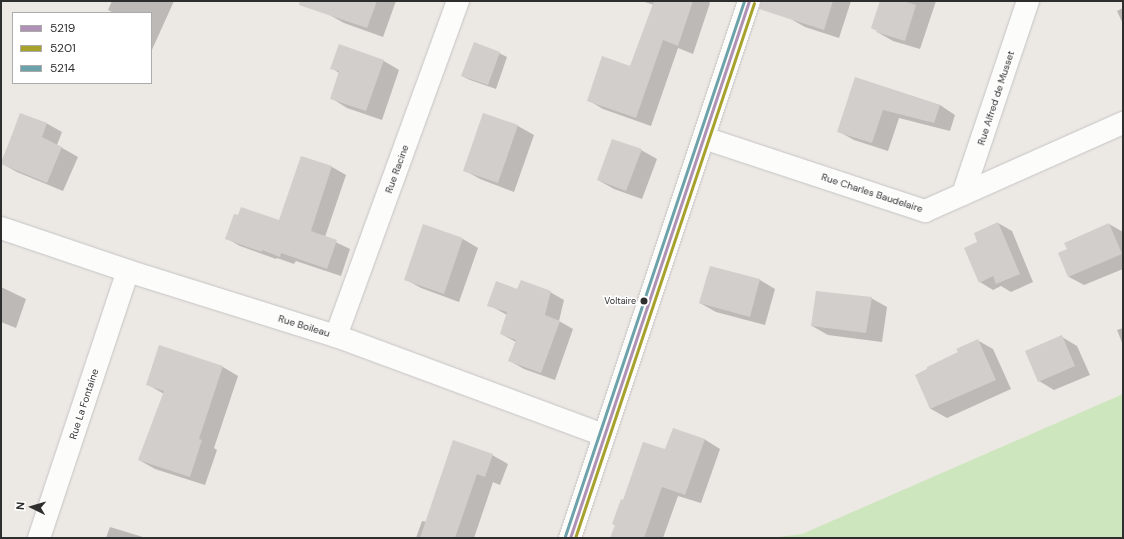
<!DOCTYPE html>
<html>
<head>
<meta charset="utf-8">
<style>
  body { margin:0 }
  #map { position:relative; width:1124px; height:539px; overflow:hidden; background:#ece8e4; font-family:"DM Sans",sans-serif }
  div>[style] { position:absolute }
  .green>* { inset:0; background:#cee6be }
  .shadow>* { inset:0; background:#0003 }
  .building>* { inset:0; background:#d1cecb }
  .roads { filter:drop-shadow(0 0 1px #c5c4c5) drop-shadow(0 0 1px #c5c4c5) }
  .minor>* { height:22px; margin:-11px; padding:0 11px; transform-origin:11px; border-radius:11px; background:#fcfcfb }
  .bus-1>* { height:3px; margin:-1.5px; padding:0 1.5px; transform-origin:1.5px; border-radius:1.5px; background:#ae91b5 }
  .bus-2>* { height:3px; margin:-1.5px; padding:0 1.5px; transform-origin:1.5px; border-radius:1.5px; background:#a6a22c }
  .bus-3>* { height:3px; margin:-1.5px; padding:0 1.5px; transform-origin:1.5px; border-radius:1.5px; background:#6ca2aa }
  .dots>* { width:11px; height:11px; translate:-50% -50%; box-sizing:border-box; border:2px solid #fff; border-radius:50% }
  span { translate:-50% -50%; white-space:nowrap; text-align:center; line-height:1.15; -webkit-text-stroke:3px #fff; paint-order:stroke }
  .bus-label { font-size:9px; color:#2e2e2e }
  .right { translate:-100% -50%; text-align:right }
  .street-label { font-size:10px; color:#2e2e2e }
  .frame { position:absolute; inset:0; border:2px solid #2e2e2e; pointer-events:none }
  .legend { position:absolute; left:12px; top:12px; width:140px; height:72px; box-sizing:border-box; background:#fff; border:1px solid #ababab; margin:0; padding:5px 7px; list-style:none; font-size:12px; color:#2e2e2e }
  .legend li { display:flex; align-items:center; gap:8px; height:20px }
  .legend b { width:20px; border:1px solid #ababab }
  .north { position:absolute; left:12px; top:487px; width:40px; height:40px; -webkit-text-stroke:3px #fff; paint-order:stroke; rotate:275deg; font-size:11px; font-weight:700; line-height:16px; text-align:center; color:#2e2e2e }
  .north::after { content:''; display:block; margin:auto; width:14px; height:18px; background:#2e2e2e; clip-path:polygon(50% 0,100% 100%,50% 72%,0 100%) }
</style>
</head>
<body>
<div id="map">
  <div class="green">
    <div style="clip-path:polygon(1123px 394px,1123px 538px,770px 538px,802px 534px)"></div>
  </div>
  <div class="shadow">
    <div style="clip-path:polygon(112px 1px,174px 1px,151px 52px,151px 13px,114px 13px,108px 10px)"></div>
    <div style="clip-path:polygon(333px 1px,396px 1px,383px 37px,344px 23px,328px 14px)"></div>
    <div style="clip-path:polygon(642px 1px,708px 1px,710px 3px,693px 54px,678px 48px,651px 126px,603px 109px,588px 100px,630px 67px,654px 5px)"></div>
    <div style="clip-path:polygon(791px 1px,851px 1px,839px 38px,805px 27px,789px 18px)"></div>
    <div style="clip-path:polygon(882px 1px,936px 1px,920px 49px,893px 41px,877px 32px)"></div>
    <div style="clip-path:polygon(1123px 8px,1123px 24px,1117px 11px)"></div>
    <div style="clip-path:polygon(339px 46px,384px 61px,399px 70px,382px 120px,347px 108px,331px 98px,339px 73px,332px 68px)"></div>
    <div style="clip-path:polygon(499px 53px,507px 57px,496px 89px,470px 80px,462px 76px)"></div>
    <div style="clip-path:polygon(856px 78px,940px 105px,955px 115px,950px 131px,899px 118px,888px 151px,854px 140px,838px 131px)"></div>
    <div style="clip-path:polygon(21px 114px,46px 123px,62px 132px,57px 145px,78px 157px,63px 191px,17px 172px,1px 163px)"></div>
    <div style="clip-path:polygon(484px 114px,518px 126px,534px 135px,514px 192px,480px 179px,464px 170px)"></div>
    <div style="clip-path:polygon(641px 150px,657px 159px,642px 199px,614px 189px,598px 180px)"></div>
    <div style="clip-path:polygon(301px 157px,332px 167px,346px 175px,325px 237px,350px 249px,341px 276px,296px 261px,294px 264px,277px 258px,276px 259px,240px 246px,226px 238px,280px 221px)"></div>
    <div style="clip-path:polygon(998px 223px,1012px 231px,1033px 282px,1011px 292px,1001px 286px,993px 290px,980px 282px)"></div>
    <div style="clip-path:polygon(1109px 224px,1123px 232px,1123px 269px,1084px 285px,1069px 277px)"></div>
    <div style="clip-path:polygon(463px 239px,478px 248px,459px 302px,421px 288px,405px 279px)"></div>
    <div style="clip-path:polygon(760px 280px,775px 289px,765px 325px,716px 312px,700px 303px)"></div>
    <div style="clip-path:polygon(1px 287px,26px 299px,16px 328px,1px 322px)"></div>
    <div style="clip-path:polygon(521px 291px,550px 292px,564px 300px,559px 321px,573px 329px,555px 380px,524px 369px,510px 361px,516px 342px,501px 334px,507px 315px,489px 305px)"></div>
    <div style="clip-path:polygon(871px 298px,887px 307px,882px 342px,828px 335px,812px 326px)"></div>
    <div style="clip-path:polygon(1123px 328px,1123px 345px,1117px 330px)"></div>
    <div style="clip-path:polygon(1062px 337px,1077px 346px,1090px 375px,1054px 390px,1039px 381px)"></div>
    <div style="clip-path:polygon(977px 340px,993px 349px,1011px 389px,947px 418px,931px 409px,916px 375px,959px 352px)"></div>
    <div style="clip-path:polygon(223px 367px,238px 376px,214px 448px,217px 450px,205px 485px,155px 469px,139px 460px,164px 394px,147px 384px)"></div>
    <div style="clip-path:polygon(704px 439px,720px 449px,701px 503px,678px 496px,663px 538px,611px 538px,616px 526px,613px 524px,624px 501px,666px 450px)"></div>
    <div style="clip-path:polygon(492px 455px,508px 464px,500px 485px,493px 482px,474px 538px,416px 538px,422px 521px,427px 522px)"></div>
    <div style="clip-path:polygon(110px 527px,146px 538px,106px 538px)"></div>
  </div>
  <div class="building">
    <div style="clip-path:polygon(300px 1px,377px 1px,367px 28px,299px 5px)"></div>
    <div style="clip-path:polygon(654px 1px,693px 1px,678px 46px,663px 40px,636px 118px,587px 101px,602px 56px,630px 66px)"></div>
    <div style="clip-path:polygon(761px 1px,833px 1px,824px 30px,759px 9px)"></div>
    <div style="clip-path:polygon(880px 1px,903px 1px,916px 5px,905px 41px,876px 32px,877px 31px,871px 28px)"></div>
    <div style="clip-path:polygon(474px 42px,500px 52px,488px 85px,461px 76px)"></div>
    <div style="clip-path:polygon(339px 44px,384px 60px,366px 111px,330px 99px,339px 71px,330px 69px)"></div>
    <div style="clip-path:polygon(855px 77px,940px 105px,934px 123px,883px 110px,872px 143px,837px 132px)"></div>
    <div style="clip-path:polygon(20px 113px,47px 123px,42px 137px,62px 147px,47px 183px,1px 164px)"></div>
    <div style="clip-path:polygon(483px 113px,518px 125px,498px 183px,463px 171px)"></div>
    <div style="clip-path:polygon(612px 139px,642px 149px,626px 191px,597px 180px)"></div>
    <div style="clip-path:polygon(301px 156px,332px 166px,311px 231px,337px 240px,327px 269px,281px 253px,280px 257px,262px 250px,262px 252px,225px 239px,234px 214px,238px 215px,241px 207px,279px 220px)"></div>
    <div style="clip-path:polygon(998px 222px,1020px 274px,996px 284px,993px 276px,979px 283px,964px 248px,977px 242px,974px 233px)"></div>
    <div style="clip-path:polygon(1109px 223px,1122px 254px,1068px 277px,1058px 253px,1067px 249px,1064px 243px)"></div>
    <div style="clip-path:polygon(423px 224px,463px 238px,444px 294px,404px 280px)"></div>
    <div style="clip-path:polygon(710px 266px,760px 279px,750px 317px,699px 303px)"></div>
    <div style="clip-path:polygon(521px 280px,551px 291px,545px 315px,560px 321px,541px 373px,508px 361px,516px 340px,500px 334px,507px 312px,487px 306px,496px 281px,517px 289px)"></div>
    <div style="clip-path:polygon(816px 291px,872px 297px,866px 333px,811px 326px)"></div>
    <div style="clip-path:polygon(1062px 335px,1075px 366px,1038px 382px,1025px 351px)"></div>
    <div style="clip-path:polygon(978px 339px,996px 380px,930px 409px,915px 375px,927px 369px,927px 367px,958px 352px,956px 349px)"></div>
    <div style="clip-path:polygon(159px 345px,223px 366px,199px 439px,202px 440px,190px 477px,138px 460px,164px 391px,146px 385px)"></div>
    <div style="clip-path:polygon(673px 428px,705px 439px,685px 495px,662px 487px,644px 538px,610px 538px,615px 525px,612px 524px,621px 499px,623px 500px,643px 442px,665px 449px)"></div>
    <div style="clip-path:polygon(453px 440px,493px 454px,485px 477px,477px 474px,455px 538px,420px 538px)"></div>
  </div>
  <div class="roads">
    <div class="minor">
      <div style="left:704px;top:138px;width:233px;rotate:18.3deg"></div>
      <div style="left:925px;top:211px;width:217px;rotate:-24deg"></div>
      <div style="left:963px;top:194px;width:204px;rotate:-71.4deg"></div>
      <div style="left:1px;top:228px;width:134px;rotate:18.7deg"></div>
      <div style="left:128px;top:271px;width:218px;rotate:17.4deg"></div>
      <div style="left:336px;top:336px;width:285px;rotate:20.3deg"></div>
      <div style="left:336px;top:336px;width:357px;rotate:-70deg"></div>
      <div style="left:39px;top:538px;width:281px;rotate:-71.6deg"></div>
      <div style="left:570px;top:538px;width:566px;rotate:-71.57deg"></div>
    </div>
  </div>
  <div class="bus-1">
    <div style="left:570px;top:538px;width:566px;rotate:-71.57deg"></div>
  </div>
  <div class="bus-2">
    <div style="left:575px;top:538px;width:564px;rotate:-71.5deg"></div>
  </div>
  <div class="bus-3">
    <div style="left:565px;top:536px;width:564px;rotate:-71.5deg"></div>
  </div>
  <div class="dots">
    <div style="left:644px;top:301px;background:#2e2e2e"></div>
  </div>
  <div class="bus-label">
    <span class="right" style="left:636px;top:301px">Voltaire</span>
  </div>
  <div class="street-label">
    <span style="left:996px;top:98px;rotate:-72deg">Rue Alfred de Musset</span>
    <span style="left:397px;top:169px;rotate:-70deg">Rue Racine</span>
    <span style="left:872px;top:193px;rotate:18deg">Rue Charles Baudelaire</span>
    <span style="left:304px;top:326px;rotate:17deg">Rue Boileau</span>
    <span style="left:84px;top:404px;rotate:-72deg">Rue La Fontaine</span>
  </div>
  <div class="frame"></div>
  <ul class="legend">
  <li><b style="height:5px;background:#ae91b5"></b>5219</li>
  <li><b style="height:5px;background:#a6a22c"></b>5201</li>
  <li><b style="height:5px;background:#6ca2aa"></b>5214</li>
  </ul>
  <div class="north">N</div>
</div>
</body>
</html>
